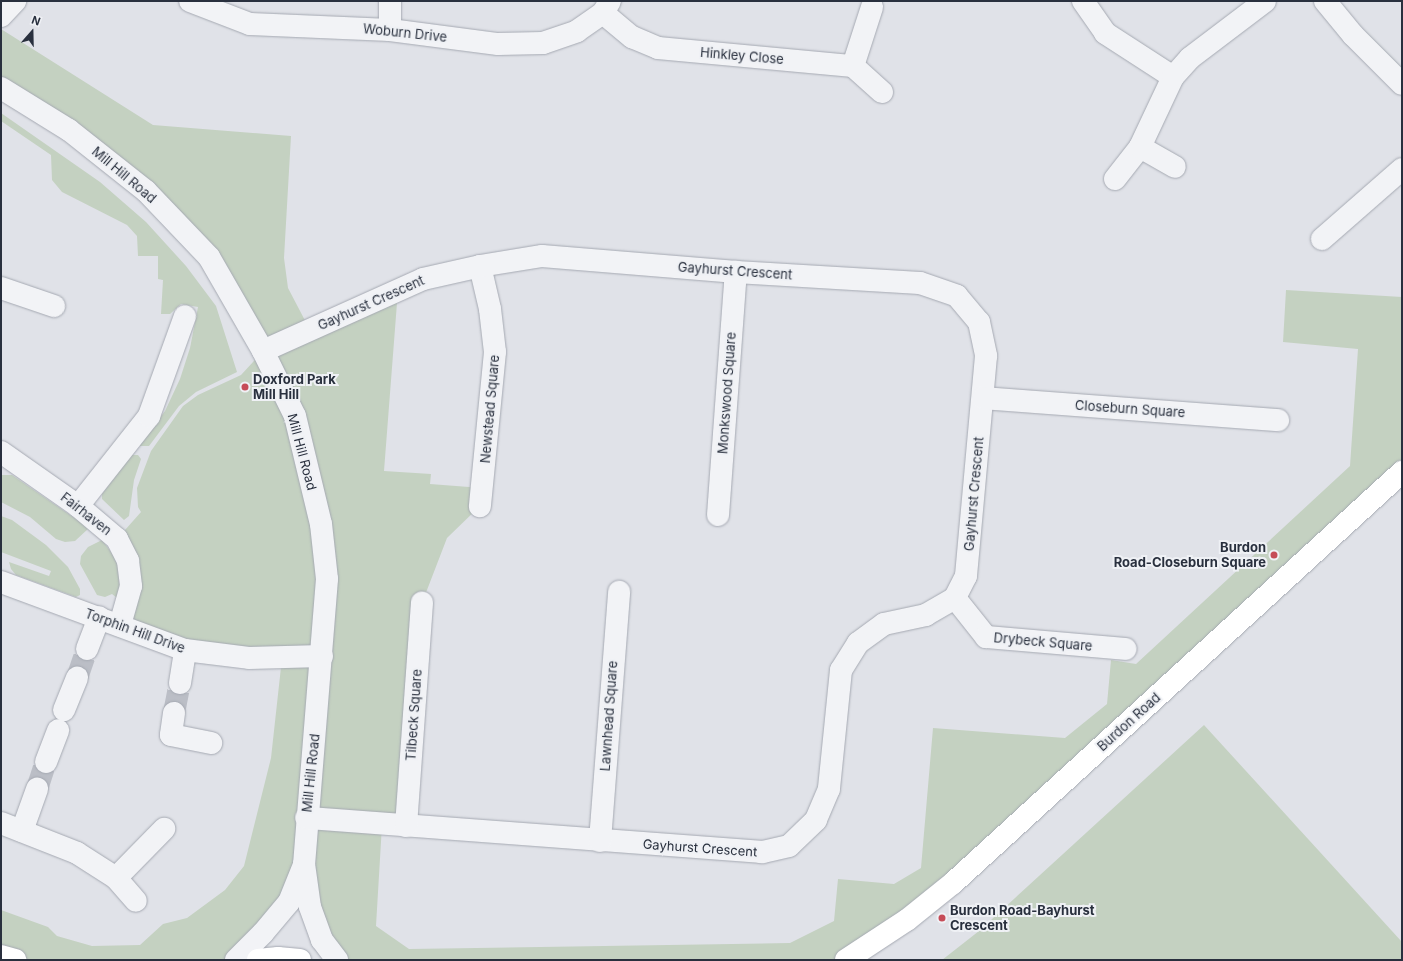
<!DOCTYPE html>
<html>
<head>
<meta charset="utf-8">
<style>
  body { margin:0 }
  #map { position:relative; width:1403px; height:961px; overflow:hidden; background:#e0e2e8; font-family:Inter,sans-serif }
  div>[style] { position:absolute }
  .green>* { inset:0; background:#c4d1c1 }
  .minor-tunnel>* { height:22px; margin-top:-11px; transform-origin:0; background:repeating-linear-gradient(90deg,#bbbec6 0 22px,transparent 0 33px) }
  .roads { filter:drop-shadow(0 0 1px #a5a9b2) drop-shadow(0 0 1px #a5a9b2) }
  .minor>* { height:22px; margin:-11px; padding:0 11px; transform-origin:11px; border-radius:11px; background:#f2f3f6 }
  .major>* { height:22px; margin:-11px; padding:0 11px; transform-origin:11px; border-radius:11px; background:#fff }
  .dots>* { width:11px; height:11px; translate:-50% -50%; box-sizing:border-box; border:2px solid #eff1f5; border-radius:50% }
  span { translate:-50% -50%; white-space:nowrap; text-align:center; line-height:1.15; -webkit-text-stroke:4px #eff1f5; paint-order:stroke }
  .street-label { font-size:13px; color:#29303e }
  .poi-label { font-size:13px; color:#29303e; font-weight:700 }
  .left { translate:0 -50%; text-align:left }
  .right { translate:-100% -50%; text-align:right }
  .frame { position:absolute; inset:0; border:2px solid #29303e; pointer-events:none }
  .north { position:absolute; left:12px; top:12px; width:40px; height:40px; -webkit-text-stroke:3px #eff1f5; paint-order:stroke; rotate:20deg; font-size:11px; font-weight:700; line-height:16px; text-align:center; color:#29303e }
  .north::after { content:''; display:block; margin:auto; width:14px; height:18px; background:#29303e; clip-path:polygon(50% 0,100% 100%,50% 72%,0 100%) }
</style>
</head>
<body>
<div id="map">
  <div class="green">
    <div style="clip-path:polygon(1px 29px,153px 125px,291px 136px,284px 258px,288px 288px,310px 330px,398px 290px,384px 471px,431px 474px,430px 484px,482px 488px,480px 506px,447px 538px,422px 603px,406px 826px,382px 825px,376px 926px,409px 949px,790px 943px,834px 921px,838px 879px,894px 884px,921px 868px,933px 728px,1065px 738px,1107px 704px,1111px 660px,1136px 664px,1350px 466px,1358px 349px,1283px 342px,1286px 290px,1402px 297px,1402px 472px,953px 883px,846px 960px,337px 960px,304px 865px,236px 960px,15px 960px,1px 956px,1px 910px,48px 927px,57px 936px,92px 946px,140px 945px,163px 924px,187px 918px,225px 890px,244px 866px,271px 758px,282px 658px,249px 658px,120px 625px,131px 586px,117px 539px,141px 512px,138px 507px,137px 488px,151px 451px,183px 406px,198px 395px,241px 375px,263px 351px,209px 257px,146px 191px,1px 88px)"></div>
    <div style="clip-path:polygon(1px 113px,100px 182px,146px 222px,186px 266px,216px 306px,237px 372px,196px 392px,179px 406px,149px 446px,138px 446px,165px 411px,180px 379px,190px 348px,198px 307px,181px 304px,170px 314px,161px 314px,163px 280px,158px 279px,158px 256px,138px 256px,137px 236px,127px 225px,62px 192px,52px 180px,51px 155px,1px 121px)"></div>
    <div style="clip-path:polygon(131px 455px,138px 455px,141px 459px,134px 480px,129px 516px,124px 520px,102px 499px,102px 494px)"></div>
    <div style="clip-path:polygon(1px 475px,12px 475px,89px 528px,75px 541px,65px 542px,56px 539px,30px 517px,1px 502px)"></div>
    <div style="clip-path:polygon(1px 516px,12px 520px,46px 545px,68px 567px,80px 589px,80px 595px,76px 597px,16px 575px,11px 569px,9px 562px,49px 576px,51px 571px,1px 552px)"></div>
    <div style="clip-path:polygon(102px 540px,114px 556px,122px 578px,117px 598px,112px 594px,105px 597px,97px 595px,80px 564px,81px 556px,88px 547px)"></div>
    <div style="clip-path:polygon(1204px 725px,1402px 942px,1402px 960px,942px 960px,979px 931px)"></div>
  </div>
  <div class="minor-tunnel">
    <div style="left:77px;top:678px;width:31px;rotate:-71deg"></div>
    <div style="left:174px;top:713px;width:31px;rotate:-79deg"></div>
    <div style="left:37px;top:789px;width:28px;rotate:-72deg"></div>
  </div>
  <div class="roads">
    <div class="minor">
      <div style="left:190px;top:1px;width:64px;rotate:21deg"></div>
      <div style="left:250px;top:24px;width:140px;rotate:2.5deg"></div>
      <div style="left:390px;top:30px;width:109px;rotate:7.4deg"></div>
      <div style="left:498px;top:44px;width:45px;rotate:-1.3deg"></div>
      <div style="left:543px;top:43px;width:36px;rotate:-19deg"></div>
      <div style="left:577px;top:31px;width:32px;rotate:-35deg"></div>
      <div style="left:603px;top:13px;width:14px;rotate:-60deg"></div>
      <div style="left:1083px;top:1px;width:39px;rotate:55deg"></div>
      <div style="left:1105px;top:33px;width:81px;rotate:32.9deg"></div>
      <div style="left:1325px;top:1px;width:44px;rotate:50.5deg"></div>
      <div style="left:1353px;top:35px;width:69px;rotate:45deg"></div>
      <div style="left:603px;top:13px;width:38px;rotate:40deg"></div>
      <div style="left:632px;top:37px;width:28px;rotate:23deg"></div>
      <div style="left:658px;top:48px;width:196px;rotate:5.3deg"></div>
      <div style="left:853px;top:66px;width:39px;rotate:42deg"></div>
      <div style="left:1px;top:16px;width:21px;rotate:-47deg"></div>
      <div style="left:390px;top:30px;width:29px;rotate:-90deg"></div>
      <div style="left:853px;top:66px;width:62px;rotate:-72.1deg"></div>
      <div style="left:1px;top:88px;width:80px;rotate:31.7deg"></div>
      <div style="left:69px;top:130px;width:98px;rotate:38.4deg"></div>
      <div style="left:146px;top:191px;width:91px;rotate:46.3deg"></div>
      <div style="left:209px;top:257px;width:108px;rotate:60.1deg"></div>
      <div style="left:263px;top:351px;width:72px;rotate:63.8deg"></div>
      <div style="left:295px;top:416px;width:111px;rotate:76.5deg"></div>
      <div style="left:321px;top:524px;width:55px;rotate:83.8deg"></div>
      <div style="left:327px;top:579px;width:286px;rotate:94.6deg"></div>
      <div style="left:304px;top:864px;width:43px;rotate:82.1deg"></div>
      <div style="left:310px;top:907px;width:35px;rotate:70deg"></div>
      <div style="left:322px;top:940px;width:25px;rotate:53deg"></div>
      <div style="left:1140px;top:147px;width:40px;rotate:29.7deg"></div>
      <div style="left:1115px;top:179px;width:41px;rotate:-52deg"></div>
      <div style="left:1140px;top:147px;width:77px;rotate:-64.8deg"></div>
      <div style="left:1173px;top:77px;width:25px;rotate:-48deg"></div>
      <div style="left:1190px;top:58px;width:94px;rotate:-37.2deg"></div>
      <div style="left:1322px;top:239px;width:106px;rotate:-41.2deg"></div>
      <div style="left:480px;top:266px;width:44px;rotate:76.9deg"></div>
      <div style="left:490px;top:309px;width:43px;rotate:83.4deg"></div>
      <div style="left:495px;top:352px;width:155px;rotate:95.6deg"></div>
      <div style="left:1px;top:288px;width:56px;rotate:18.8deg"></div>
      <div style="left:263px;top:351px;width:175px;rotate:-24.2deg"></div>
      <div style="left:423px;top:279px;width:58px;rotate:-12.8deg"></div>
      <div style="left:480px;top:266px;width:63px;rotate:-9.2deg"></div>
      <div style="left:542px;top:256px;width:195px;rotate:4.7deg"></div>
      <div style="left:736px;top:272px;width:184px;rotate:3.4deg"></div>
      <div style="left:920px;top:283px;width:39px;rotate:19deg"></div>
      <div style="left:957px;top:296px;width:34px;rotate:50deg"></div>
      <div style="left:979px;top:322px;width:35px;rotate:78deg"></div>
      <div style="left:986px;top:356px;width:221px;rotate:95.2deg"></div>
      <div style="left:966px;top:576px;width:25px;rotate:117deg"></div>
      <div style="left:955px;top:598px;width:34px;rotate:150deg"></div>
      <div style="left:926px;top:615px;width:43px;rotate:167.9deg"></div>
      <div style="left:884px;top:624px;width:32px;rotate:144deg"></div>
      <div style="left:858px;top:643px;width:32px;rotate:122deg"></div>
      <div style="left:841px;top:670px;width:120px;rotate:95.8deg"></div>
      <div style="left:829px;top:789px;width:34px;rotate:113deg"></div>
      <div style="left:816px;top:820px;width:37px;rotate:136deg"></div>
      <div style="left:789px;top:846px;width:28px;rotate:167deg"></div>
      <div style="left:762px;top:852px;width:457px;rotate:-175.7deg"></div>
      <div style="left:983px;top:398px;width:296px;rotate:4.3deg"></div>
      <div style="left:1px;top:452px;width:94px;rotate:35deg"></div>
      <div style="left:78px;top:506px;width:51px;rotate:40.2deg"></div>
      <div style="left:117px;top:539px;width:25px;rotate:63deg"></div>
      <div style="left:128px;top:561px;width:25px;rotate:83deg"></div>
      <div style="left:131px;top:586px;width:41px;rotate:105.8deg"></div>
      <div style="left:78px;top:506px;width:115px;rotate:-51.7deg"></div>
      <div style="left:149px;top:416px;width:106px;rotate:-70.2deg"></div>
      <div style="left:718px;top:515px;width:244px;rotate:-85.8deg"></div>
      <div style="left:1px;top:582px;width:196px;rotate:20.3deg"></div>
      <div style="left:185px;top:650px;width:64px;rotate:7.1deg"></div>
      <div style="left:249px;top:658px;width:73px;rotate:-1.6deg"></div>
      <div style="left:955px;top:598px;width:50px;rotate:51.5deg"></div>
      <div style="left:986px;top:637px;width:140px;rotate:4.9deg"></div>
      <div style="left:87px;top:649px;width:34px;rotate:-69deg"></div>
      <div style="left:180px;top:683px;width:33px;rotate:-81deg"></div>
      <div style="left:64px;top:710px;width:35px;rotate:-68deg"></div>
      <div style="left:174px;top:713px;width:22px;rotate:98deg"></div>
      <div style="left:171px;top:735px;width:41px;rotate:11.3deg"></div>
      <div style="left:46px;top:762px;width:34px;rotate:-69deg"></div>
      <div style="left:1px;top:823px;width:82px;rotate:21.5deg"></div>
      <div style="left:77px;top:853px;width:46px;rotate:32.7deg"></div>
      <div style="left:116px;top:878px;width:30px;rotate:49deg"></div>
      <div style="left:406px;top:826px;width:224px;rotate:-85.9deg"></div>
      <div style="left:22px;top:831px;width:45px;rotate:-70.3deg"></div>
      <div style="left:600px;top:841px;width:250px;rotate:-85.6deg"></div>
      <div style="left:116px;top:878px;width:69px;rotate:-45.6deg"></div>
      <div style="left:236px;top:960px;width:38px;rotate:-45deg"></div>
      <div style="left:263px;top:933px;width:40px;rotate:-50deg"></div>
      <div style="left:289px;top:902px;width:40px;rotate:-68deg"></div>
    </div>
    <div class="major">
      <div style="left:1px;top:956px;width:15px;rotate:16deg"></div>
      <div style="left:258px;top:960px;width:20px;rotate:-6deg"></div>
      <div style="left:278px;top:958px;width:22px;rotate:5deg"></div>
      <div style="left:846px;top:960px;width:73px;rotate:-33.3deg"></div>
      <div style="left:907px;top:920px;width:59px;rotate:-38.8deg"></div>
      <div style="left:953px;top:883px;width:609px;rotate:-42.47deg"></div>
    </div>
  </div>
  <div class="dots">
    <div style="left:245px;top:387px;background:#c64c58"></div>
    <div style="left:1274px;top:555px;background:#c64c58"></div>
    <div style="left:942px;top:918px;background:#c64c58"></div>
  </div>
  <div class="street-label">
    <span style="left:405px;top:33px;rotate:6deg">Woburn Drive</span>
    <span style="left:742px;top:56px;rotate:5deg">Hinkley Close</span>
    <span style="left:124px;top:175px;rotate:40deg">Mill Hill Road</span>
    <span style="left:735px;top:271px;rotate:4deg">Gayhurst Crescent</span>
    <span style="left:371px;top:303px;rotate:-24deg">Gayhurst Crescent</span>
    <span style="left:727px;top:393px;rotate:-86deg">Monkswood Square</span>
    <span style="left:490px;top:409px;rotate:-85deg">Newstead Square</span>
    <span style="left:1130px;top:409px;rotate:4deg">Closeburn Square</span>
    <span style="left:302px;top:452px;rotate:75deg">Mill Hill Road</span>
    <span style="left:974px;top:494px;rotate:-85deg">Gayhurst Crescent</span>
    <span style="left:86px;top:514px;rotate:38deg">Fairhaven</span>
    <span style="left:135px;top:631px;rotate:20deg">Torphin Hill Drive</span>
    <span style="left:1043px;top:642px;rotate:5deg">Drybeck Square</span>
    <span style="left:414px;top:715px;rotate:-86deg">Tilbeck Square</span>
    <span style="left:609px;top:716px;rotate:-86deg">Lawnhead Square</span>
    <span style="left:1129px;top:722px;rotate:-42deg">Burdon Road</span>
    <span style="left:311px;top:773px;rotate:-84deg">Mill Hill Road</span>
    <span style="left:700px;top:848px;rotate:4deg">Gayhurst Crescent</span>
  </div>
  <div class="poi-label">
    <span class="left" style="left:253px;top:387px">Doxford Park<br>Mill Hill</span>
    <span class="right" style="left:1266px;top:555px">Burdon<br>Road-Closeburn Square</span>
    <span class="left" style="left:950px;top:918px">Burdon Road-Bayhurst<br>Crescent</span>
  </div>
  <div class="frame"></div>
  <div class="north">N</div>
</div>
</body>
</html>
